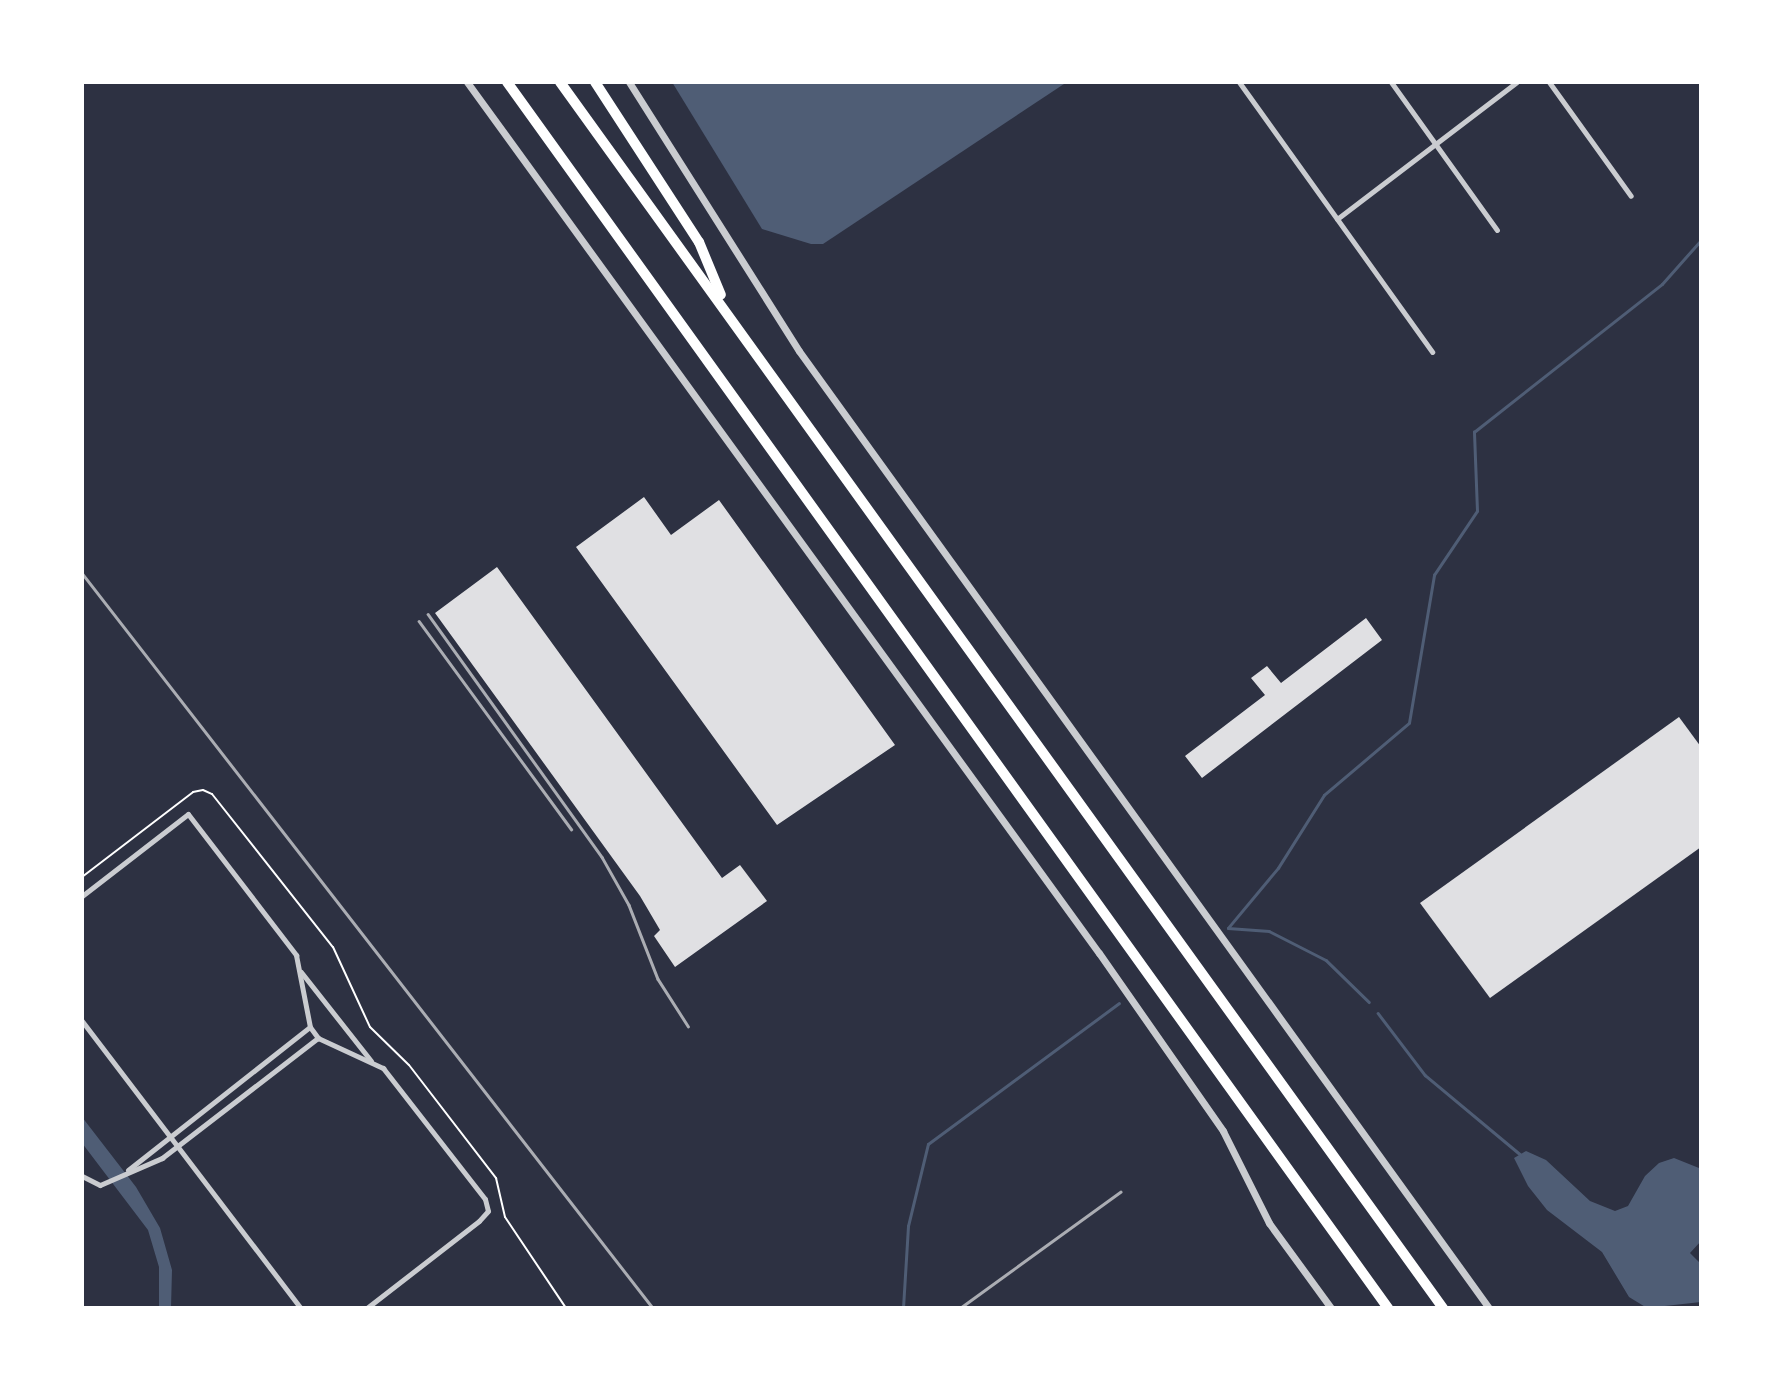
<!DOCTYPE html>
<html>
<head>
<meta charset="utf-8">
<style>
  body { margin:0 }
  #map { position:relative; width:1783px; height:1390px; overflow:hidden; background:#2d3142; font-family:"Fira Sans",sans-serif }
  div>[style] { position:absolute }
  .water>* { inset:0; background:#4f5d75 }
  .stream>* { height:2.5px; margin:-1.25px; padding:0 1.25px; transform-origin:1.25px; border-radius:1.25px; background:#4f5d75 }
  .building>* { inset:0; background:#e0e0e3 }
  .path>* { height:2px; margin:-1px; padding:0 1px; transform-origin:1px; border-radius:1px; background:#fff }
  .minor>* { height:5px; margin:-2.5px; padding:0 2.5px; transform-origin:2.5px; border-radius:2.5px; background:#caccd0 }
  .tertiary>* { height:7px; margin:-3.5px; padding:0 3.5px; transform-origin:3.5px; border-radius:3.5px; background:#caccd0 }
  .motorway>* { height:10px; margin:-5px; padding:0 5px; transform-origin:5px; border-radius:5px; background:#fff }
  .rail>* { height:2.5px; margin:-1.25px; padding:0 1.25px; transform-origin:1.25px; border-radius:1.25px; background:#abadb3 }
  span { translate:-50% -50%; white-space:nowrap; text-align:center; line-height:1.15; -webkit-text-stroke:6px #fff; paint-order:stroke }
  .frame { position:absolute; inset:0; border:84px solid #fff; pointer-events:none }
</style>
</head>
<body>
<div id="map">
  <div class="water">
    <div style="clip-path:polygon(672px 82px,1067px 82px,823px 244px,811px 244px,762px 229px)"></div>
    <div style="clip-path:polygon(82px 1117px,136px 1187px,160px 1228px,172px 1270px,171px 1308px,159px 1308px,159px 1267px,148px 1230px,82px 1143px)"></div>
    <div style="clip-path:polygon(1526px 1151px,1546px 1160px,1590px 1201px,1615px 1211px,1628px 1206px,1645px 1176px,1659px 1163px,1674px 1158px,1699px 1168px,1701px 1241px,1690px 1253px,1701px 1264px,1701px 1302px,1647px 1308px,1629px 1297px,1602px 1252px,1547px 1210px,1528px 1186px,1514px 1158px)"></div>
  </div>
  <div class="stream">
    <div style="left:1228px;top:928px;width:78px;rotate:-50.2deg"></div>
    <div style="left:1278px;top:868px;width:86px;rotate:-57.8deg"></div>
    <div style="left:1324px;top:795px;width:111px;rotate:-40.3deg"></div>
    <div style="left:1409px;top:723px;width:150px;rotate:-80.4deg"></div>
    <div style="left:1434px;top:575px;width:77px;rotate:-56.1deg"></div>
    <div style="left:1477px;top:511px;width:79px;rotate:-92.2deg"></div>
    <div style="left:1474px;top:432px;width:239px;rotate:-38.2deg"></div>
    <div style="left:1662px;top:284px;width:59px;rotate:-48.4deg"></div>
    <div style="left:1228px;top:928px;width:41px;rotate:4.2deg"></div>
    <div style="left:1269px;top:931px;width:64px;rotate:27deg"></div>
    <div style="left:1326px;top:960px;width:60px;rotate:44.3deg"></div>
    <div style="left:1378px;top:1013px;width:78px;rotate:52.8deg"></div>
    <div style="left:1425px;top:1075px;width:125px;rotate:39.8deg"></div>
    <div style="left:903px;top:1308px;width:82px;rotate:-86.5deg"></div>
    <div style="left:908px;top:1226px;width:84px;rotate:-76.3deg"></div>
    <div style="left:928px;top:1144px;width:237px;rotate:-36.4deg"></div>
  </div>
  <div class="building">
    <div style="clip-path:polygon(644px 497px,671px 535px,719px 500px,895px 745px,777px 825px,576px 547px)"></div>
    <div style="clip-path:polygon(497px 567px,722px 878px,740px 865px,767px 901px,675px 967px,654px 936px,660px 930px,640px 896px,435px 613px)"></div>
    <div style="clip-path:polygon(1366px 618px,1382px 640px,1202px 778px,1185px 756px,1265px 695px,1251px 678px,1267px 666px,1281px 683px)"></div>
    <div style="clip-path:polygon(1679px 717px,1701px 747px,1701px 847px,1490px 998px,1420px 903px)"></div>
  </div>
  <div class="path">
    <div style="left:82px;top:877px;width:140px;rotate:-37.4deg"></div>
    <div style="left:193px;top:792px;width:10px;rotate:-11deg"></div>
    <div style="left:203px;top:790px;width:10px;rotate:24deg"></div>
    <div style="left:212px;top:794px;width:195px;rotate:51.7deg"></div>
    <div style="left:333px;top:947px;width:88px;rotate:65.2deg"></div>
    <div style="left:370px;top:1027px;width:54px;rotate:44.3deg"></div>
    <div style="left:409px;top:1065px;width:143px;rotate:52.4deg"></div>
    <div style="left:496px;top:1178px;width:40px;rotate:77deg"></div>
    <div style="left:505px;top:1217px;width:110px;rotate:56.2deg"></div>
  </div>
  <div class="minor">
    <div style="left:1239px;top:82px;width:332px;rotate:54.4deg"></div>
    <div style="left:1391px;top:82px;width:182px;rotate:54.4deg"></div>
    <div style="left:1549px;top:82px;width:140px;rotate:54.3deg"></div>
    <div style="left:1337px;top:219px;width:226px;rotate:-37.3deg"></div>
    <div style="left:82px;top:896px;width:134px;rotate:-37.7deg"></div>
    <div style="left:188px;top:814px;width:178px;rotate:52.5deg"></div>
    <div style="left:296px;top:955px;width:73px;rotate:79deg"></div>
    <div style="left:310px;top:1027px;width:14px;rotate:54deg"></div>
    <div style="left:318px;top:1038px;width:72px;rotate:24.8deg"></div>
    <div style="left:383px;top:1068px;width:166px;rotate:52.1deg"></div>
    <div style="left:485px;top:1199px;width:12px;rotate:76deg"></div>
    <div style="left:488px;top:1211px;width:13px;rotate:132deg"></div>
    <div style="left:479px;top:1221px;width:142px;rotate:142.2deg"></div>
    <div style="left:301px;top:972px;width:113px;rotate:51.8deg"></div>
    <div style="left:82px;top:1021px;width:361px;rotate:52.7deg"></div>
    <div style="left:128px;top:1170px;width:231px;rotate:-38.2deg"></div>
    <div style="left:82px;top:1176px;width:20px;rotate:27deg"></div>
    <div style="left:100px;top:1185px;width:68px;rotate:-23.5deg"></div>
    <div style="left:162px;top:1158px;width:197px;rotate:-37.6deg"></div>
  </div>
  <div class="tertiary">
    <div style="left:467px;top:82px;width:1076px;rotate:54.04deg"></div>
    <div style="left:1099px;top:953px;width:217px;rotate:55.1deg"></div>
    <div style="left:1223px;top:1131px;width:103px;rotate:63.4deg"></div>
    <div style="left:1269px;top:1223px;width:105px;rotate:53.9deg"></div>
    <div style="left:629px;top:82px;width:318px;rotate:57.7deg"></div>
    <div style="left:799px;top:351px;width:1180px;rotate:54.21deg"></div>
  </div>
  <div class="motorway">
    <div style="left:507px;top:82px;width:1510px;rotate:54.3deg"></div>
    <div style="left:560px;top:82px;width:1511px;rotate:54.24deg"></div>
    <div style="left:595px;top:82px;width:191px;rotate:57deg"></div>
    <div style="left:699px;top:242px;width:57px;rotate:67.5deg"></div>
  </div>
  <div class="rail">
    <div style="left:82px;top:573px;width:931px;rotate:52.16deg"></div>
    <div style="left:428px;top:614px;width:299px;rotate:54.4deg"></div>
    <div style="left:602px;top:857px;width:55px;rotate:60.6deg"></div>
    <div style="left:629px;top:905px;width:79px;rotate:68.6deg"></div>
    <div style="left:658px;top:979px;width:56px;rotate:57.4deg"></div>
    <div style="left:419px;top:621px;width:258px;rotate:53.8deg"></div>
    <div style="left:960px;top:1308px;width:198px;rotate:-35.9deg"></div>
  </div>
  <div class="frame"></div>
</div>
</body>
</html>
